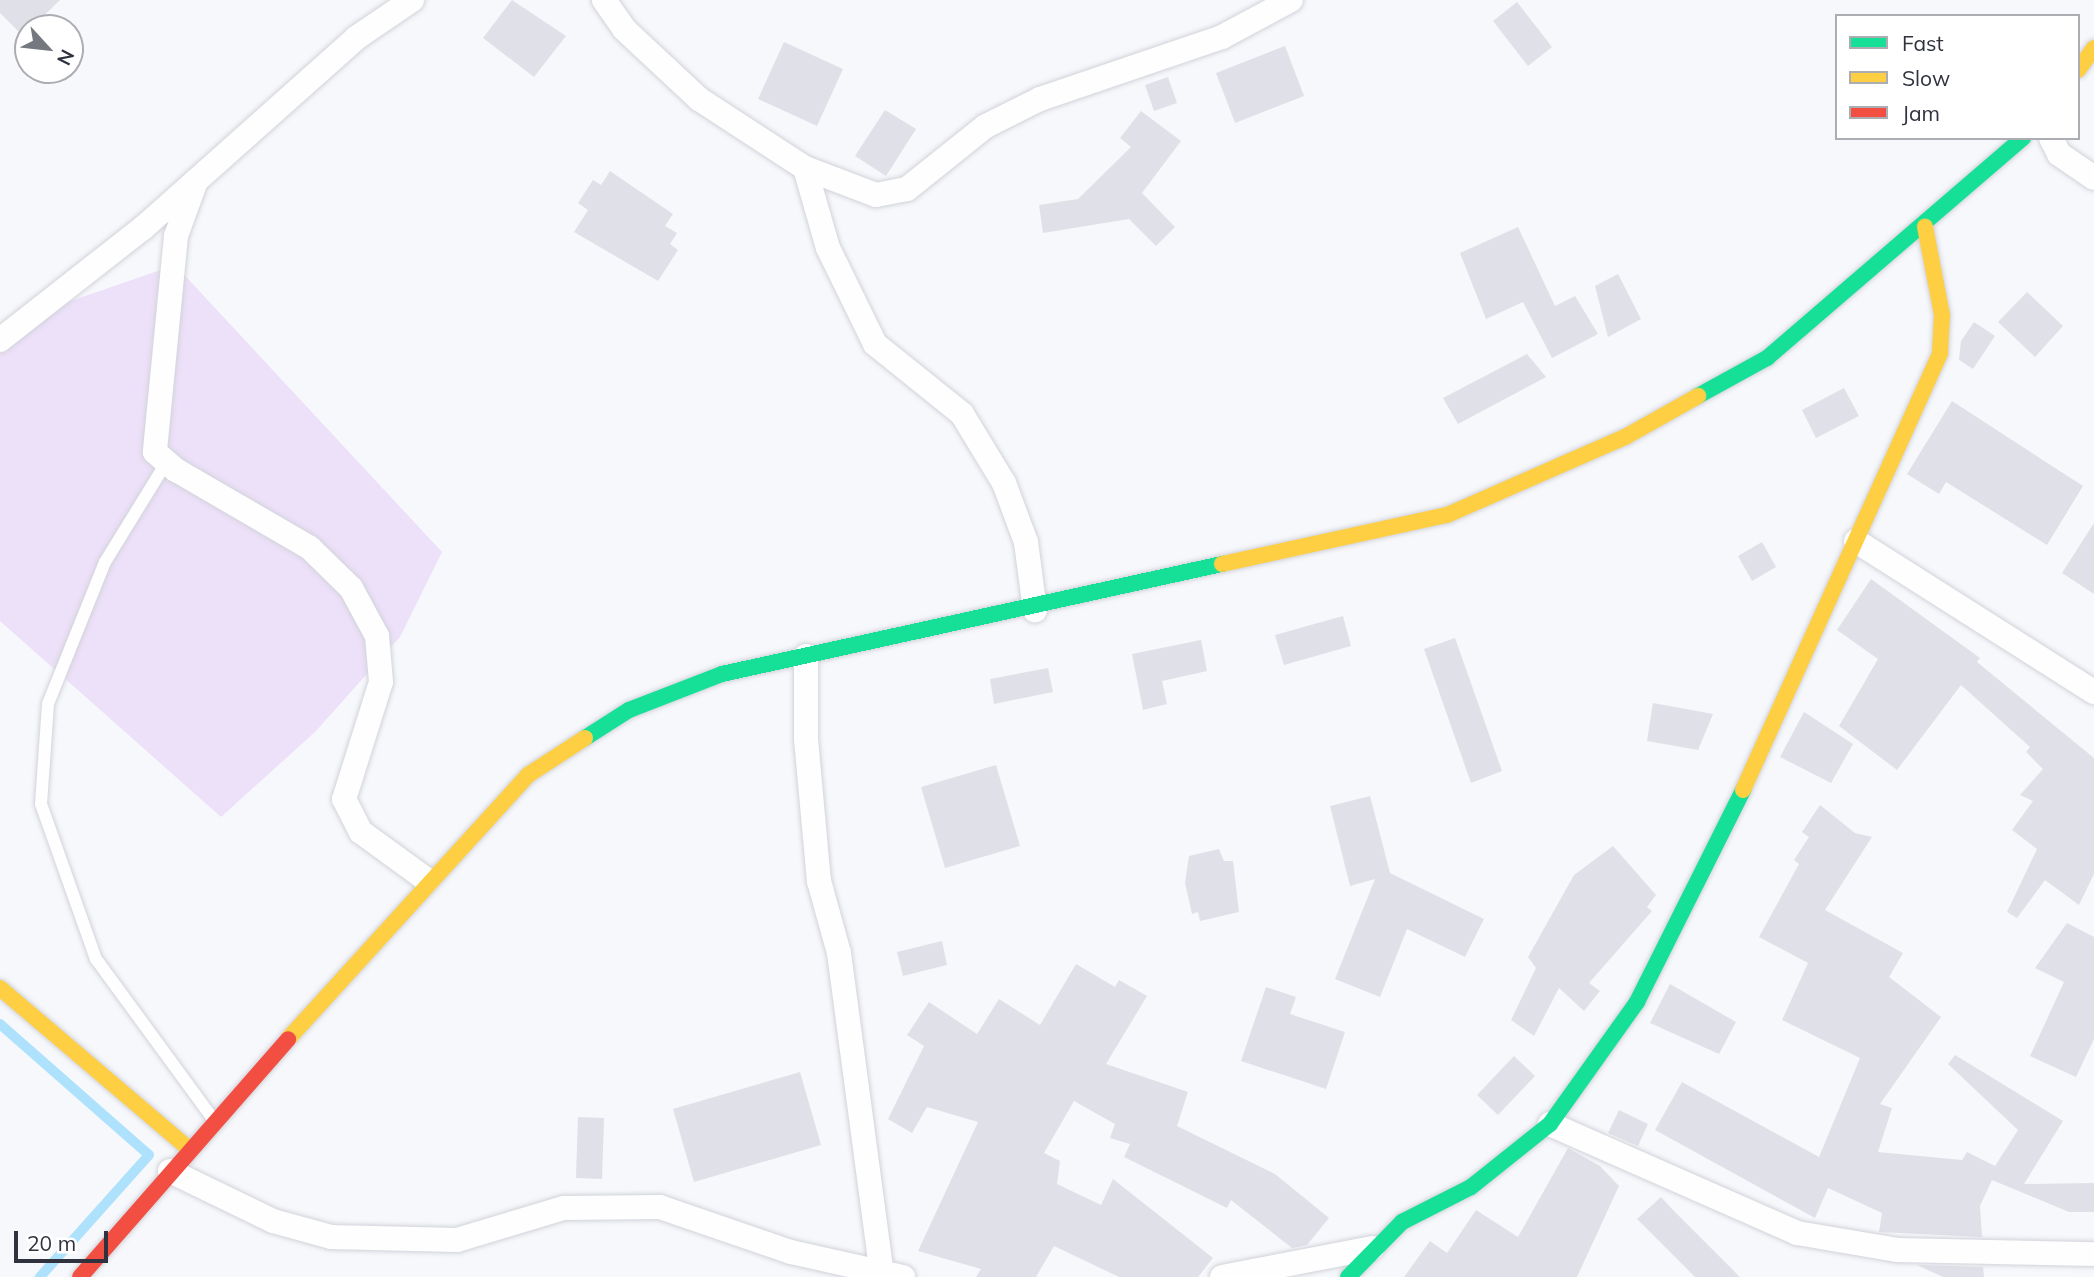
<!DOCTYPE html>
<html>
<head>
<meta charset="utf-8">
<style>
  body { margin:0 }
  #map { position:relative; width:2094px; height:1277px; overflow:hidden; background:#f7f8fb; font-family:Mulish,sans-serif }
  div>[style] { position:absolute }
  .green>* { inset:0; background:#ede0f9 }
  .stream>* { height:10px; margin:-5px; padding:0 5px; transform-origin:5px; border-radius:5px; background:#aee2fc }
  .building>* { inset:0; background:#e0e0e8 }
  .roads { filter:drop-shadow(0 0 2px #d1d3da) drop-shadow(0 0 2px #d1d3da) }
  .lane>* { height:12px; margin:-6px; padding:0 6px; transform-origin:6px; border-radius:6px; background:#fefefe }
  .street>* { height:24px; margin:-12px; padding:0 12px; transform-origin:12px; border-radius:12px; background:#fefefe }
  .fast>* { height:16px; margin:-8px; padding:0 8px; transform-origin:8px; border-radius:8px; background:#16e098 }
  .slow>* { height:16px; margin:-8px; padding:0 8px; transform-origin:8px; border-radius:8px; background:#ffcf43 }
  .jam>* { height:16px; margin:-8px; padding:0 8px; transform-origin:8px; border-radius:8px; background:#f24e42 }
  span { translate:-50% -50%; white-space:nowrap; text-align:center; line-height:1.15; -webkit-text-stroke:5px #fff; paint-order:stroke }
  .legend { position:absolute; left:1835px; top:14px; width:245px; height:126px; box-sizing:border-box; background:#fff; border:2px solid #acadb2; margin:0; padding:9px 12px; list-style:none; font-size:21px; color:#30333e }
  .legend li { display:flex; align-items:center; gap:14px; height:35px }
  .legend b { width:35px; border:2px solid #acadb2 }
  .north { position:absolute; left:14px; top:14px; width:70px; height:70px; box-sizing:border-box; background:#fff; border:2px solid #acadb2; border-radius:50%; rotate:117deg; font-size:19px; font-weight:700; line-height:28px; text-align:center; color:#30333e }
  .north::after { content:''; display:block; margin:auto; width:24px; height:32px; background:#767880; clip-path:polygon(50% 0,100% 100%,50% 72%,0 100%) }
  .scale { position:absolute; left:14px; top:1231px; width:94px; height:32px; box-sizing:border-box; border:4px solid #30333e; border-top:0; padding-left:9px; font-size:21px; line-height:24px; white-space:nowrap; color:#30333e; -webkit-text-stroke:5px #fff; paint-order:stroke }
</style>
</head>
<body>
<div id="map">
  <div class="green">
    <div style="clip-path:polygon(175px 265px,442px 552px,400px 637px,315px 732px,221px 817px,0 621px,0 351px,68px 302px)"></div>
  </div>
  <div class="stream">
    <div style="left:0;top:1024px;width:198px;rotate:41.3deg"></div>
    <div style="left:149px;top:1155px;width:164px;rotate:131.8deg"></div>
  </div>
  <div class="building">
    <div style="clip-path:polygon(0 0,60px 0,23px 36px,0 13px)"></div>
    <div style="clip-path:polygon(512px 0,566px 36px,534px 77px,483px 38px)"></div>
    <div style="clip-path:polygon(1517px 2px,1552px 47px,1528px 66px,1493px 21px)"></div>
    <div style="clip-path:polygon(784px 42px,843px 69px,817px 126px,758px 99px)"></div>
    <div style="clip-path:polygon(1285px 46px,1304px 96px,1235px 123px,1216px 73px)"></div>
    <div style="clip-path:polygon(1168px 77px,1177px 103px,1154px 111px,1145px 85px)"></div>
    <div style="clip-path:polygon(885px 110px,916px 129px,886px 176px,855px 156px)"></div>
    <div style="clip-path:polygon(1141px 111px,1181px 141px,1142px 193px,1175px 227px,1156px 246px,1129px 219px,1043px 233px,1039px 205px,1078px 199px,1131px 147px,1120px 138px)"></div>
    <div style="clip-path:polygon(610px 171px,673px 214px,665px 226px,677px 233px,670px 244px,678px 250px,658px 281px,574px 232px,588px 210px,578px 203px,593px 180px,601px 185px)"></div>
    <div style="clip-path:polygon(1518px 227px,1555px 306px,1575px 296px,1598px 334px,1552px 358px,1523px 302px,1486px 319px,1460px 253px)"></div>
    <div style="clip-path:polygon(1618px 274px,1641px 319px,1608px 337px,1595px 286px)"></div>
    <div style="clip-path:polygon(2027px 292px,2063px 326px,2035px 357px,1998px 322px)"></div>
    <div style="clip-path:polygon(1974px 322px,1995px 336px,1973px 369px,1959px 360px,1961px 341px)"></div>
    <div style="clip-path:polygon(1527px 354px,1546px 377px,1458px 424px,1443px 398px)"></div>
    <div style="clip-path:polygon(1844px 388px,1859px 416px,1816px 438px,1802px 410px)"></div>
    <div style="clip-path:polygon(1952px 401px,2083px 486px,2047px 545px,1946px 482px,1939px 494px,1907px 474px)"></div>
    <div style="clip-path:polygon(2094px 523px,2094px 594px,2062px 573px)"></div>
    <div style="clip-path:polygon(1762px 542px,1776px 567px,1752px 581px,1738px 556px)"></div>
    <div style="clip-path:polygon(1871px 579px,1980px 658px,1977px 662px,2094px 758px,2094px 874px,2079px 905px,2045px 880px,2017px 918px,2007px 912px,2037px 849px,2012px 830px,2033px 801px,2020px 795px,2043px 769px,2026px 752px,2030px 747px,1961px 685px,1897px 770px,1839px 726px,1878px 659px,1837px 630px)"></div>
    <div style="clip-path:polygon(1343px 616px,1351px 646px,1284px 665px,1275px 635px)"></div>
    <div style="clip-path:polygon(1455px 638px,1502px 771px,1471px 783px,1424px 649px)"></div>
    <div style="clip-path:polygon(1201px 640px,1207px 671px,1162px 681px,1167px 704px,1143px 710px,1132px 654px)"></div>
    <div style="clip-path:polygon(1048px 668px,1053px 692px,994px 704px,990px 679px)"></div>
    <div style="clip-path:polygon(1653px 703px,1713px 714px,1698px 750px,1647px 741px)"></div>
    <div style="clip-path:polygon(1804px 712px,1853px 744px,1831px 783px,1780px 757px)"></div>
    <div style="clip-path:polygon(996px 765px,1020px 846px,945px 868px,921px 787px)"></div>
    <div style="clip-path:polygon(1370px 796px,1390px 873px,1484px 919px,1465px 957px,1407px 929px,1380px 997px,1335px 979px,1375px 879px,1350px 886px,1330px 806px)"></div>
    <div style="clip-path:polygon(1820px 805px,1855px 833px,1872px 837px,1825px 910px,1903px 953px,1889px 977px,1941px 1017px,1880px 1104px,1892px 1108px,1878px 1152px,1962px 1160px,1967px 1152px,1995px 1166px,2018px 1130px,1948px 1064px,1955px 1055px,2063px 1121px,2024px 1184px,2094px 1183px,2094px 1212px,2069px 1212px,1992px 1180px,1980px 1206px,1982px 1237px,1879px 1232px,1882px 1213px,1828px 1188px,1815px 1218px,1655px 1130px,1682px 1082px,1819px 1157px,1860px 1058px,1782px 1020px,1808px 963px,1759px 937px,1799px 864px,1794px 860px,1809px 837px,1802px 832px)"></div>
    <div style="clip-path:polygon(1613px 846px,1656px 895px,1647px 907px,1652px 911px,1589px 983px,1600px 991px,1584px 1011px,1559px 988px,1534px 1036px,1511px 1020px,1536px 968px,1528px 957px,1574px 875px)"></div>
    <div style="clip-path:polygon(1219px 849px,1224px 861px,1233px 861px,1239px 912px,1200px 921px,1198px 912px,1192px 914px,1185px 883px,1189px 856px)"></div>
    <div style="clip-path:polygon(2067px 923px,2094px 937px,2094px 1039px,2076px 1077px,2030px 1056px,2064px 982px,2035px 968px)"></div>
    <div style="clip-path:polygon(942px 941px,947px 965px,903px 976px,897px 952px)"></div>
    <div style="clip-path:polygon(1076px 964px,1115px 987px,1119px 980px,1147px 996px,1106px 1064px,1188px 1092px,1177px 1126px,1275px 1174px,1329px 1218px,1307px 1245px,1292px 1248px,1231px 1200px,1227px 1208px,1124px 1157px,1130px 1144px,1110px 1138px,1115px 1124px,1074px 1101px,1044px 1153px,1060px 1161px,1057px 1184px,1101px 1205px,1113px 1179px,1213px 1258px,1198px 1277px,1119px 1277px,1054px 1246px,1036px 1277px,976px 1277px,981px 1269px,918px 1251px,978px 1122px,927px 1107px,912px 1133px,888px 1119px,924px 1046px,907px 1035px,929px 1002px,977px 1034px,999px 999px,1040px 1025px)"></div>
    <div style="clip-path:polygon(1670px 984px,1736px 1022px,1719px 1054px,1650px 1023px)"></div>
    <div style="clip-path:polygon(1266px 987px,1296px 997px,1290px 1014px,1345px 1032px,1326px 1089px,1241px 1061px)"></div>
    <div style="clip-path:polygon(1514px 1056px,1535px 1076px,1498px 1115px,1477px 1095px)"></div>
    <div style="clip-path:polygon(800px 1072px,821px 1145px,694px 1182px,673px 1109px)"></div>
    <div style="clip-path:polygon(1619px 1110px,1648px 1124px,1638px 1146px,1608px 1133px)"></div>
    <div style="clip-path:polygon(578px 1117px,604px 1118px,602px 1179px,576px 1178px)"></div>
    <div style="clip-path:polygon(1568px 1148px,1600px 1166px,1619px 1186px,1577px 1277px,1404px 1277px,1430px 1241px,1447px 1253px,1476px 1210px,1518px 1237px)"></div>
    <div style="clip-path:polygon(1661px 1197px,1673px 1210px,1740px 1277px,1695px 1277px,1637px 1219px)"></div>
    <div style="clip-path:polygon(1917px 1265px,1983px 1267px,1984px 1277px,1943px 1277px)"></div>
  </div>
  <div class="roads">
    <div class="lane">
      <div style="left:166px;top:463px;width:116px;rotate:121.6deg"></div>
      <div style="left:105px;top:562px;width:153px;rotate:111.9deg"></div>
      <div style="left:48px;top:704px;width:100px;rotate:94deg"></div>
      <div style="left:41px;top:804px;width:164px;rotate:70.5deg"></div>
      <div style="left:96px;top:959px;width:200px;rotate:53.8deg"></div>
    </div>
    <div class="street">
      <div style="left:604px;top:0;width:35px;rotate:55deg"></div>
      <div style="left:624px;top:29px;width:103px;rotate:43deg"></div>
      <div style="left:699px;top:99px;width:126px;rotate:33.1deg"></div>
      <div style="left:805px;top:168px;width:76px;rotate:20.8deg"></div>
      <div style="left:876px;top:195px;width:32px;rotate:-11deg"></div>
      <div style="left:907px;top:189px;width:101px;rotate:-38.6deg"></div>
      <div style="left:986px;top:126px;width:60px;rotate:-26.6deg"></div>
      <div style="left:1040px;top:99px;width:192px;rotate:-18.8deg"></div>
      <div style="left:1222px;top:37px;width:78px;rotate:-28.2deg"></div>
      <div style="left:2051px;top:138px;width:18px;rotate:63deg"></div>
      <div style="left:2059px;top:154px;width:42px;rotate:34.4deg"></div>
      <div style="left:805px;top:168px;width:83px;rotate:74deg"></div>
      <div style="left:828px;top:248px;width:107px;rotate:63.9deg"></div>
      <div style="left:875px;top:344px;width:112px;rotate:38.8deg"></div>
      <div style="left:962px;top:414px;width:81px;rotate:58.7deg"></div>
      <div style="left:1004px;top:483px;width:63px;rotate:69.6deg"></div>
      <div style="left:1026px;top:542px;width:69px;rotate:82.5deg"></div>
      <div style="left:196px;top:181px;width:59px;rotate:110deg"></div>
      <div style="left:176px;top:236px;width:217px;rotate:95.6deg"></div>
      <div style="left:155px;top:452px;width:28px;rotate:41deg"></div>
      <div style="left:176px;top:470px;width:155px;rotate:30.2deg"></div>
      <div style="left:310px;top:548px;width:57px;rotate:44.3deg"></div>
      <div style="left:351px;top:588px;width:55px;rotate:61.6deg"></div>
      <div style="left:377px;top:636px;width:46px;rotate:85deg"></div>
      <div style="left:381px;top:682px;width:123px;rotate:107.5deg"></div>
      <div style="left:344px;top:799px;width:37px;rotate:63deg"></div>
      <div style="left:361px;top:832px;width:82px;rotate:36deg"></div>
      <div style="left:0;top:340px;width:182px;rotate:-38.1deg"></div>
      <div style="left:143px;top:228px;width:285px;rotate:-41.7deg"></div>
      <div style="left:356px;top:38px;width:68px;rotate:-34.2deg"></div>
      <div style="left:1856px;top:541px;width:282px;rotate:32.4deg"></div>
      <div style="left:806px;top:656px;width:83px;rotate:90deg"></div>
      <div style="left:806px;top:739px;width:143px;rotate:84.8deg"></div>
      <div style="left:819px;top:881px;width:75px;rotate:74.5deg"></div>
      <div style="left:839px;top:953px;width:324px;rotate:82.4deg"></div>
      <div style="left:1550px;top:1124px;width:270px;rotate:23.8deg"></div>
      <div style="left:1797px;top:1233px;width:101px;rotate:9.6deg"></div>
      <div style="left:1897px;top:1250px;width:197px;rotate:1.2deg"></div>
      <div style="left:170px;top:1171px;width:114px;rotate:25.9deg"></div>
      <div style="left:273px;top:1221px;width:60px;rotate:15.4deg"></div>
      <div style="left:331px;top:1237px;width:126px;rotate:1.4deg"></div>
      <div style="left:457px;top:1240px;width:112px;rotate:-16.7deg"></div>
      <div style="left:564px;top:1208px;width:96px;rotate:-0.6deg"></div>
      <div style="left:660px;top:1207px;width:139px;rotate:19deg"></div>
      <div style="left:791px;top:1252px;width:115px;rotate:12.6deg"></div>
      <div style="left:1222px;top:1277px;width:153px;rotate:-10.9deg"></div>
    </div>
    <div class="fast">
      <div style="left:1698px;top:396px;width:79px;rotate:-28.8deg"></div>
      <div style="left:1767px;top:358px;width:338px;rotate:-40.7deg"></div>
      <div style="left:585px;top:738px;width:52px;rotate:-32.5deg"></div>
      <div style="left:629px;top:710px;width:100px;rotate:-21.2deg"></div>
      <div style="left:722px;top:674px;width:512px;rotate:-12.41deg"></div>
      <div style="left:1348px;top:1277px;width:77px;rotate:-45.5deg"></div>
      <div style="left:1402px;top:1222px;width:77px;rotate:-26.9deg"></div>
      <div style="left:1471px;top:1187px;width:101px;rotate:-38.6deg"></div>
      <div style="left:1550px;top:1124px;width:150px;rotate:-54.5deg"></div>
      <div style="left:1637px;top:1002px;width:237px;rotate:-63.4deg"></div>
    </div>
    <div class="slow">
      <div style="left:2078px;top:70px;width:27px;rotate:-54deg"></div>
      <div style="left:1222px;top:564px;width:230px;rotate:-12.3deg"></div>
      <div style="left:1447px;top:515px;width:194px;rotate:-23.7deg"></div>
      <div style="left:1625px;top:437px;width:84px;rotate:-29.3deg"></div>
      <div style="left:1743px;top:790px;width:479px;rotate:-65.7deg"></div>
      <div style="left:1940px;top:353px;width:38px;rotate:-87deg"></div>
      <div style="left:1942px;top:315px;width:90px;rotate:-100.9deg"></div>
      <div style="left:0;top:988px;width:248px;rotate:40.4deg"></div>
      <div style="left:288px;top:1039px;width:357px;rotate:-47.7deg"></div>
      <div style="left:528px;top:775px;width:68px;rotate:-33deg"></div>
    </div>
    <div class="jam">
      <div style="left:80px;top:1277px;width:316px;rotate:-48.8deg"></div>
    </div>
  </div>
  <ul class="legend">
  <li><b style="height:9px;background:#16e098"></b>Fast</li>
  <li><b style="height:9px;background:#ffcf43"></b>Slow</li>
  <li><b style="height:9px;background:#f24e42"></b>Jam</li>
  </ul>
  <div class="north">N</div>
  <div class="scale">20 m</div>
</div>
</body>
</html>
